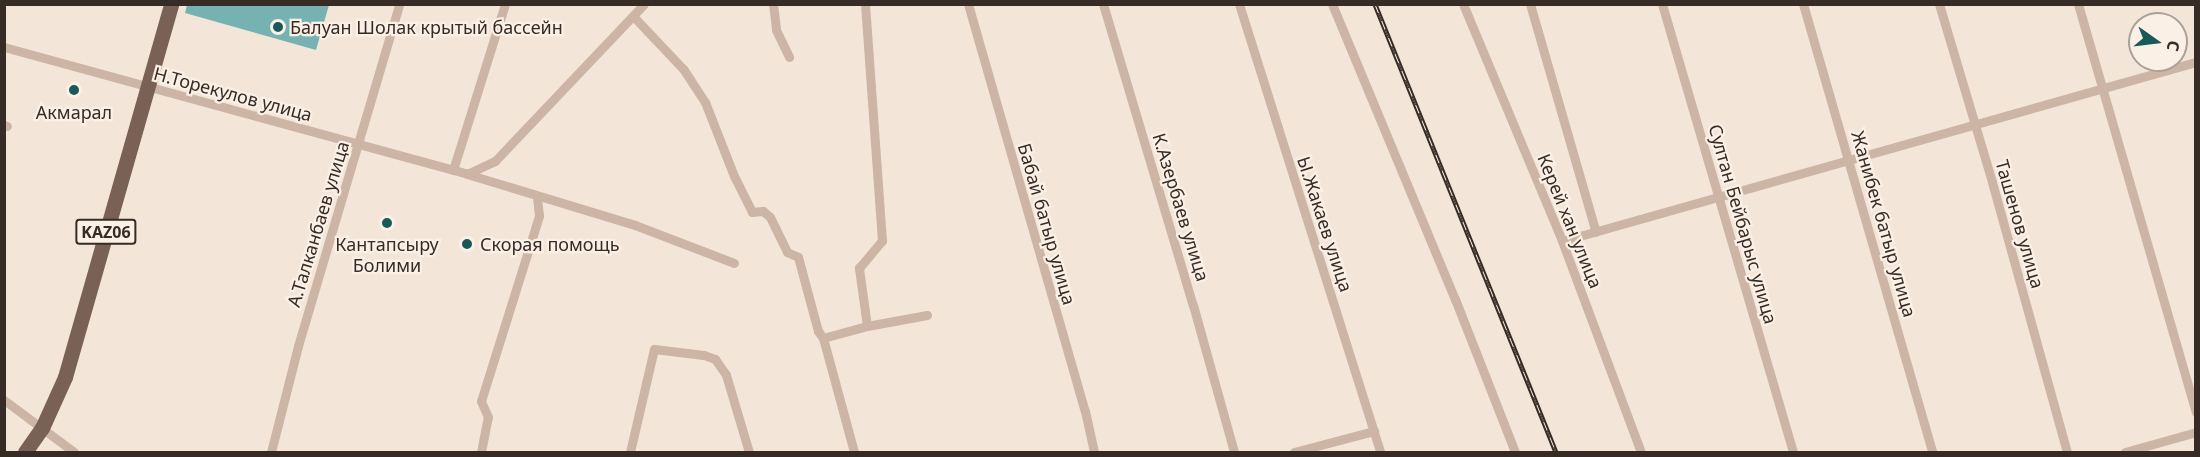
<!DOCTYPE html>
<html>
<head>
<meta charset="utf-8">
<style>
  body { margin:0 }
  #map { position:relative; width:2200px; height:457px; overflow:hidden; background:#f3e6d9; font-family:"Noto Sans",sans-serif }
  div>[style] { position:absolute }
  .water>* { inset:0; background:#76b2b2 }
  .minor>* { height:9px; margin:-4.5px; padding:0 4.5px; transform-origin:4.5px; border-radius:4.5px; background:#ccb5a4 }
  .primary>* { height:15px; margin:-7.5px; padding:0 7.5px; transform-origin:7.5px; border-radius:7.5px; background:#7a6156 }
  .rail>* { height:5px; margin-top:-2.5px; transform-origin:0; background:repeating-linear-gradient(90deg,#faf0e6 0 9px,#372b26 0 18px); box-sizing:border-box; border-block:2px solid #372b26 }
  .dots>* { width:16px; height:16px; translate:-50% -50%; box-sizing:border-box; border:3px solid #faf0e6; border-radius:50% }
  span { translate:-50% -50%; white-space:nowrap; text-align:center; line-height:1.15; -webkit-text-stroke:4.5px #faf0e6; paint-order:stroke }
  .shield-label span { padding:2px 4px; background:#faf0e6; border:2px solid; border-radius:4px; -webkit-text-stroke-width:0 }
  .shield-label { font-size:16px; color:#372b26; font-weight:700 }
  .poi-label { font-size:18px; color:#372b26 }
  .left { translate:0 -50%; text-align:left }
  .street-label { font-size:18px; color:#372b26 }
  .frame { position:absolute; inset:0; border:6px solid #372b26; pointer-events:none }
  .north { position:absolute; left:2128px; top:12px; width:60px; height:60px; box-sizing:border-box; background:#faf0e6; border:2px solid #aca199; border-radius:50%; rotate:104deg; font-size:16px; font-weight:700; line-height:24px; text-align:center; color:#372b26 }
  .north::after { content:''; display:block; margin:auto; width:21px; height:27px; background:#19595b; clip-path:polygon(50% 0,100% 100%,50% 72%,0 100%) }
</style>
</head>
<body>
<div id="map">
  <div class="water">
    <div style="clip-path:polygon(187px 5px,187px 4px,329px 5px,316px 50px,185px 13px)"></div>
  </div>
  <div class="minor">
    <div style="left:773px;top:4px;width:26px;rotate:83deg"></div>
    <div style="left:776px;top:30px;width:30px;rotate:64deg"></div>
    <div style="left:968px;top:4px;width:423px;rotate:74deg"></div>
    <div style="left:1085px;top:411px;width:42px;rotate:77.6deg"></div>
    <div style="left:1103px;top:4px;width:314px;rotate:73.4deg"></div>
    <div style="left:1193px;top:305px;width:153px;rotate:74.4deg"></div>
    <div style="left:1239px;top:4px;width:470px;rotate:72.5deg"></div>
    <div style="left:1332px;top:4px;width:320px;rotate:67.4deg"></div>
    <div style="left:1455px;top:299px;width:164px;rotate:68.6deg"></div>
    <div style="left:1463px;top:4px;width:257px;rotate:67.3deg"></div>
    <div style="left:1562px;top:241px;width:225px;rotate:69.5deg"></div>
    <div style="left:1530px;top:4px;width:237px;rotate:73.9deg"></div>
    <div style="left:1662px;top:4px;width:467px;rotate:73.7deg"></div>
    <div style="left:1803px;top:4px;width:466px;rotate:73.9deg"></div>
    <div style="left:1939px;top:4px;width:186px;rotate:73.4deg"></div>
    <div style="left:1992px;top:182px;width:280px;rotate:74.5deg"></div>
    <div style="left:2078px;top:4px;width:425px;rotate:73.9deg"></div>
    <div style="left:633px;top:16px;width:74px;rotate:46.6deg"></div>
    <div style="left:684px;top:70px;width:38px;rotate:57deg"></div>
    <div style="left:705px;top:102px;width:79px;rotate:68.6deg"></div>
    <div style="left:734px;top:176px;width:40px;rotate:63.4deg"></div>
    <div style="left:752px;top:212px;width:11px;rotate:-5deg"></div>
    <div style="left:763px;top:211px;width:9px;rotate:41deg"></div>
    <div style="left:770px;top:217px;width:39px;rotate:64deg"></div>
    <div style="left:787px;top:252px;width:12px;rotate:24deg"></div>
    <div style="left:798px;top:257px;width:77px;rotate:74.9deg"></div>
    <div style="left:818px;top:331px;width:9px;rotate:54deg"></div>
    <div style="left:4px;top:47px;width:480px;rotate:15.3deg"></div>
    <div style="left:467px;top:174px;width:176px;rotate:16.9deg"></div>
    <div style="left:635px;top:225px;width:106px;rotate:21deg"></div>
    <div style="left:4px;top:125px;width:3px;rotate:18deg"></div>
    <div style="left:453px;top:170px;width:174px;rotate:-72.6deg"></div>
    <div style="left:467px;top:174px;width:31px;rotate:-25deg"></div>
    <div style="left:495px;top:161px;width:216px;rotate:-46.5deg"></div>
    <div style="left:1562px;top:241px;width:659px;rotate:-15.77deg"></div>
    <div style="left:867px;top:326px;width:61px;rotate:-10.4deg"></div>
    <div style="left:4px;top:400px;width:87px;rotate:36.6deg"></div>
    <div style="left:271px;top:452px;width:109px;rotate:-75.7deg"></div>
    <div style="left:298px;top:346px;width:357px;rotate:-73.5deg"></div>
    <div style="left:481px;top:452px;width:36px;rotate:-79deg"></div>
    <div style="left:488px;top:417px;width:17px;rotate:-114deg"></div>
    <div style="left:481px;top:401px;width:194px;rotate:-72.6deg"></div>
    <div style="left:539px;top:216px;width:19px;rotate:-96deg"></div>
    <div style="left:630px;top:452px;width:106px;rotate:-76.9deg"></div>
    <div style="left:654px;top:349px;width:50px;rotate:6.8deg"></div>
    <div style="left:704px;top:355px;width:12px;rotate:20deg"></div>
    <div style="left:715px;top:359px;width:19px;rotate:55deg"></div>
    <div style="left:726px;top:375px;width:80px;rotate:73.4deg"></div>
    <div style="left:854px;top:452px;width:118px;rotate:-105.2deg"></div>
    <div style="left:823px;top:338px;width:46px;rotate:-15.3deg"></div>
    <div style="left:867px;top:326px;width:59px;rotate:-97.9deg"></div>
    <div style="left:859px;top:268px;width:35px;rotate:-50deg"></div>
    <div style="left:882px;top:241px;width:238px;rotate:-94.1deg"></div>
    <div style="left:1294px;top:452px;width:83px;rotate:-14.7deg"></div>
    <div style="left:2125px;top:452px;width:74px;rotate:-15.7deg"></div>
  </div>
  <div class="primary">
    <div style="left:25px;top:452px;width:29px;rotate:-55deg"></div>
    <div style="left:42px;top:428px;width:56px;rotate:-65.7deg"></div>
    <div style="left:65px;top:377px;width:388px;rotate:-74.1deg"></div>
  </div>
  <div class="rail">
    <div style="left:1375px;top:4px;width:483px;rotate:68deg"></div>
  </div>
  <div class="dots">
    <div style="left:278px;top:27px;background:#19595b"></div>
    <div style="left:74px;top:90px;background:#19595b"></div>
    <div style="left:387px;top:223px;background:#19595b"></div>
    <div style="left:467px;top:244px;background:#19595b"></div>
  </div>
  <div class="shield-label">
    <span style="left:106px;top:232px">KАZ06</span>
  </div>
  <div class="poi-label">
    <span class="left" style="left:290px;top:27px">Балуан Шолак крытый бассейн</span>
    <span style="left:74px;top:112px">Акмарал</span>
    <span class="left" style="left:480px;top:244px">Скорая помощь</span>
    <span style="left:387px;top:255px">Кантапсыру<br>Болими</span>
  </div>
  <div class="street-label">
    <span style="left:233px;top:94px;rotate:15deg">Н.Торекулов улица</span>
    <span style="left:1181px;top:207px;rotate:73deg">К.Азербаев улица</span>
    <span style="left:1570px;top:221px;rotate:68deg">Керей хан улица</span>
    <span style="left:318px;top:224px;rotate:-73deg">А.Талканбаев улица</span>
    <span style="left:1047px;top:224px;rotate:74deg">Бабай батыр улица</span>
    <span style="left:1325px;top:224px;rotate:72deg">Ы.Жакаев улица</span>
    <span style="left:1743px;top:224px;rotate:74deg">Султан Бейбарыс улица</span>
    <span style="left:1884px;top:224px;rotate:74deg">Жанибек батыр улица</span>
    <span style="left:2020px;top:224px;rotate:74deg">Ташенов улица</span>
  </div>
  <div class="frame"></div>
  <div class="north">С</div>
</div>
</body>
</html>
